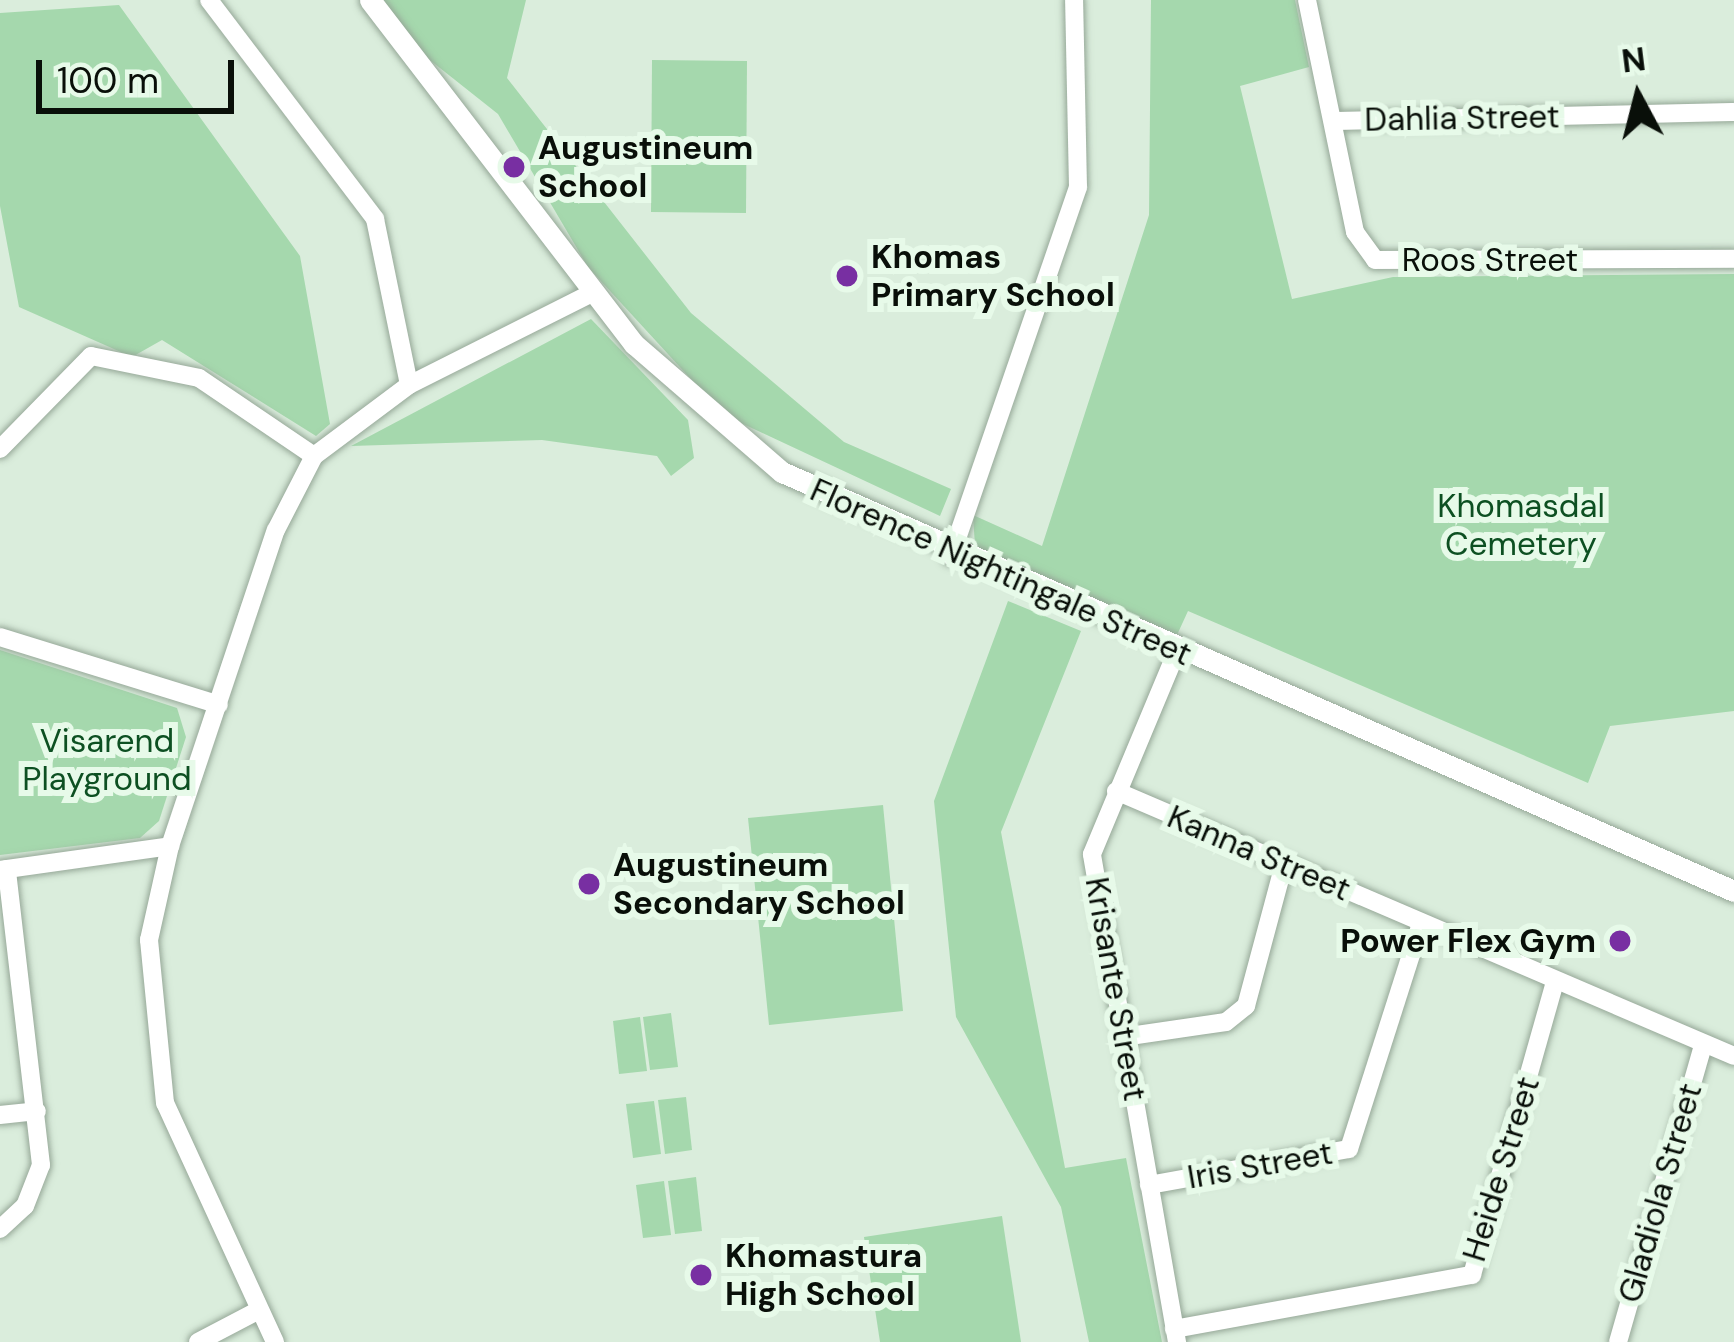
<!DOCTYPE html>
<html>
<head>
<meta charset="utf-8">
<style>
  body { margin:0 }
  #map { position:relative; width:1734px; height:1342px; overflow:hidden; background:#daeddc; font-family:"DM Sans",sans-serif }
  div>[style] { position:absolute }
  .green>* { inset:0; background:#a5d8ad }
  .roads { filter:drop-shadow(0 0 3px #96a898) drop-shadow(0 0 3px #96a898) }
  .minor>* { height:18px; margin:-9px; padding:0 9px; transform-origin:9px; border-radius:9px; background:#fff }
  .major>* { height:21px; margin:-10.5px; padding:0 10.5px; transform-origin:10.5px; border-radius:10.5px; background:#fff }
  .dots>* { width:33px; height:33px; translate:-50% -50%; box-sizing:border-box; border:6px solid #e7fae9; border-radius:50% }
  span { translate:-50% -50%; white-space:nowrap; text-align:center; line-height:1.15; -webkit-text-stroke:12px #e7fae9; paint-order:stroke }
  .street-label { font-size:33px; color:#090f09 }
  .poi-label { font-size:33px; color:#090f09; font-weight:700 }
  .left { translate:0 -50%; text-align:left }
  .right { translate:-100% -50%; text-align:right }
  .park-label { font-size:33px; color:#0d5022 }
  .north { position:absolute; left:1578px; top:36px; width:120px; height:120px; -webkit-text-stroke:9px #e7fae9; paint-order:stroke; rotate:353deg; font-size:33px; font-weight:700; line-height:48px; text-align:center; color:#090f09 }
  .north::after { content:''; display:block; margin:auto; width:42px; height:54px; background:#090f09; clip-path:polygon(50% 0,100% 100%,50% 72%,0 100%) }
  .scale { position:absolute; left:36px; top:60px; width:198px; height:54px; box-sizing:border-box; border:6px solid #090f09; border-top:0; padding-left:15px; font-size:36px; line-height:42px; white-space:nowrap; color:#090f09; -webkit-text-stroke:9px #e7fae9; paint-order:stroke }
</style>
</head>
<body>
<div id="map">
  <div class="green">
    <div style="clip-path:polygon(383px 0,526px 0,507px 78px,691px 313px,844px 442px,951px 489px,940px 516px,724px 415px,588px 267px,498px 114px,421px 53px)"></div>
    <div style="clip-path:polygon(1151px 0,1295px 0,1309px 67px,1240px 86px,1292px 299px,1393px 277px,1734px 274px,1734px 711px,1610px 726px,1588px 783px,1188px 611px,1177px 635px,975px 546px,973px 515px,1042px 546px,1149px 215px)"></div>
    <div style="clip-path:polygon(119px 5px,300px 256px,330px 424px,316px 436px,162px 340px,132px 357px,19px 307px,0 206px,0 13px)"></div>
    <div style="clip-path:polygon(652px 60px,747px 61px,746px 213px,651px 212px)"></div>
    <div style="clip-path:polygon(591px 319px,688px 420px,694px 458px,671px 476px,657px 456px,542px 440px,351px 446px)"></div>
    <div style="clip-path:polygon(1008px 601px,1081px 631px,1001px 832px,1065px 1168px,1126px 1158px,1162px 1342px,1089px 1342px,1061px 1207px,956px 1017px,934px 801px)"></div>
    <div style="clip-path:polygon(0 650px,177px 708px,186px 737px,159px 821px,140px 838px,0 855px)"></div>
    <div style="clip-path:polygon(883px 805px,903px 1011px,769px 1025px,748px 818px)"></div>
    <div style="clip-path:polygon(671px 1013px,678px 1067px,650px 1070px,643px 1017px)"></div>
    <div style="clip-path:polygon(640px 1017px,647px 1071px,619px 1074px,613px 1021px)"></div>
    <div style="clip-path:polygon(686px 1097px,692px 1150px,665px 1154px,658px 1100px)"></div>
    <div style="clip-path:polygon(654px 1101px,661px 1154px,633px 1158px,626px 1104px)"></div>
    <div style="clip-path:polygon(696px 1177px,702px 1231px,675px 1234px,668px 1181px)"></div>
    <div style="clip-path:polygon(664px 1181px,671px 1235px,643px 1238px,636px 1185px)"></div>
    <div style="clip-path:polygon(1002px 1216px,1021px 1342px,880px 1342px,864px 1237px)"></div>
  </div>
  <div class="roads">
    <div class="minor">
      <div style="left:209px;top:0;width:275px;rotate:52.8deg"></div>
      <div style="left:375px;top:219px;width:169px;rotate:78.4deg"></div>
      <div style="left:1307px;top:0;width:237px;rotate:78.3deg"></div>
      <div style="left:1355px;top:232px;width:34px;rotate:54deg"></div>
      <div style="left:1375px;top:260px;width:359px;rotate:-0.2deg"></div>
      <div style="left:1334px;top:121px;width:400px;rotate:-1.3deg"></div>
      <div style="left:0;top:449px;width:130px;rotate:-45.6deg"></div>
      <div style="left:91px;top:356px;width:110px;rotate:11.5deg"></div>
      <div style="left:199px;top:378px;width:139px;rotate:34.1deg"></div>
      <div style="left:951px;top:556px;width:390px;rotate:-71deg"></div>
      <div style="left:1078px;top:187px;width:187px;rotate:-91.2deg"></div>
      <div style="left:0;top:637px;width:229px;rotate:17.2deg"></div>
      <div style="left:1116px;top:791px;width:672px;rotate:23.21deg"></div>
      <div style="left:0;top:870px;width:172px;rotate:-8deg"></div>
      <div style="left:1123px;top:1037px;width:104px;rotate:-8.3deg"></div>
      <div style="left:1226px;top:1022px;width:26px;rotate:-39deg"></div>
      <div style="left:1246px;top:1006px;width:147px;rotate:-75deg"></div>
      <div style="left:0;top:1115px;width:37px;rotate:-6deg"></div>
      <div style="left:1149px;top:1185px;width:203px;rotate:-10.2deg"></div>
      <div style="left:1349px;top:1149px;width:237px;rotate:-72.3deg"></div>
      <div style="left:0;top:1229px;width:34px;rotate:-43deg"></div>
      <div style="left:25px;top:1206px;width:44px;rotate:-68.7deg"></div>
      <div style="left:41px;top:1165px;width:298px;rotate:-96.6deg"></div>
      <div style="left:1174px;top:1329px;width:303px;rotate:-10.3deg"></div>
      <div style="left:1472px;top:1275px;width:305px;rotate:-74.2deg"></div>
      <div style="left:198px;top:1342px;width:69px;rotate:-27.7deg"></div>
      <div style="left:275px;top:1342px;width:263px;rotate:-114.7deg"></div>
      <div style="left:165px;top:1103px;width:164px;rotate:-95.6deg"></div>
      <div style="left:149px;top:940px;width:96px;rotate:-77.4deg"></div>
      <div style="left:170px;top:846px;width:333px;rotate:-71.5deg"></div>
      <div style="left:276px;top:530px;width:83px;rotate:-62.8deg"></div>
      <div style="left:314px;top:456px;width:119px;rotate:-36.8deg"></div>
      <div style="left:409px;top:385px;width:205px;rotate:-26.7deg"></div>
      <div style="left:1177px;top:1342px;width:495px;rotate:-99.9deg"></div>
      <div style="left:1092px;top:854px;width:220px;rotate:-67.3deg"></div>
      <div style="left:1618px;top:1342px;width:309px;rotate:-74deg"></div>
    </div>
    <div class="major">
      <div style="left:370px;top:0;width:434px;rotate:52.5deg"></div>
      <div style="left:634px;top:344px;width:196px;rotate:40.9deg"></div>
      <div style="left:782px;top:472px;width:1040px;rotate:23.76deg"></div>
    </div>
  </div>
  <div class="dots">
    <div style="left:514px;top:167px;background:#782fa2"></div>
    <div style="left:847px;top:276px;background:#782fa2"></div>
    <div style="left:589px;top:884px;background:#782fa2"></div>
    <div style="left:1620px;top:941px;background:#782fa2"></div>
    <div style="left:701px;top:1275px;background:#782fa2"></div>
  </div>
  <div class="street-label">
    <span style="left:1462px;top:118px;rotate:-1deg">Dahlia Street</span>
    <span style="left:1490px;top:260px">Roos Street</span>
    <span style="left:1001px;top:572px;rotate:24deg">Florence Nightingale Street</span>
    <span style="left:1259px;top:853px;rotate:23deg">Kanna Street</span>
    <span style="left:1116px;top:989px;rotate:80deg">Krisante Street</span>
    <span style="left:1260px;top:1165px;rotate:-10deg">Iris Street</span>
    <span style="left:1501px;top:1169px;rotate:-73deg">Heide Street</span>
    <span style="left:1660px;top:1193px;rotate:-74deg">Gladiola Street</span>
  </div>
  <div class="poi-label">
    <span class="left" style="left:538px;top:167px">Augustineum<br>School</span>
    <span class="left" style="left:871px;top:276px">Khomas<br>Primary School</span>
    <span class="left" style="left:613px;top:884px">Augustineum<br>Secondary School</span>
    <span class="right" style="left:1596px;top:941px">Power Flex Gym</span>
    <span class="left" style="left:725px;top:1275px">Khomastura<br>High School</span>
  </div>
  <div class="park-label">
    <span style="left:1521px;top:525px">Khomasdal<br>Cemetery</span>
    <span style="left:107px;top:760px">Visarend<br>Playground</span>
  </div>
  <div class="north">N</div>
  <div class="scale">100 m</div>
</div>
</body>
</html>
